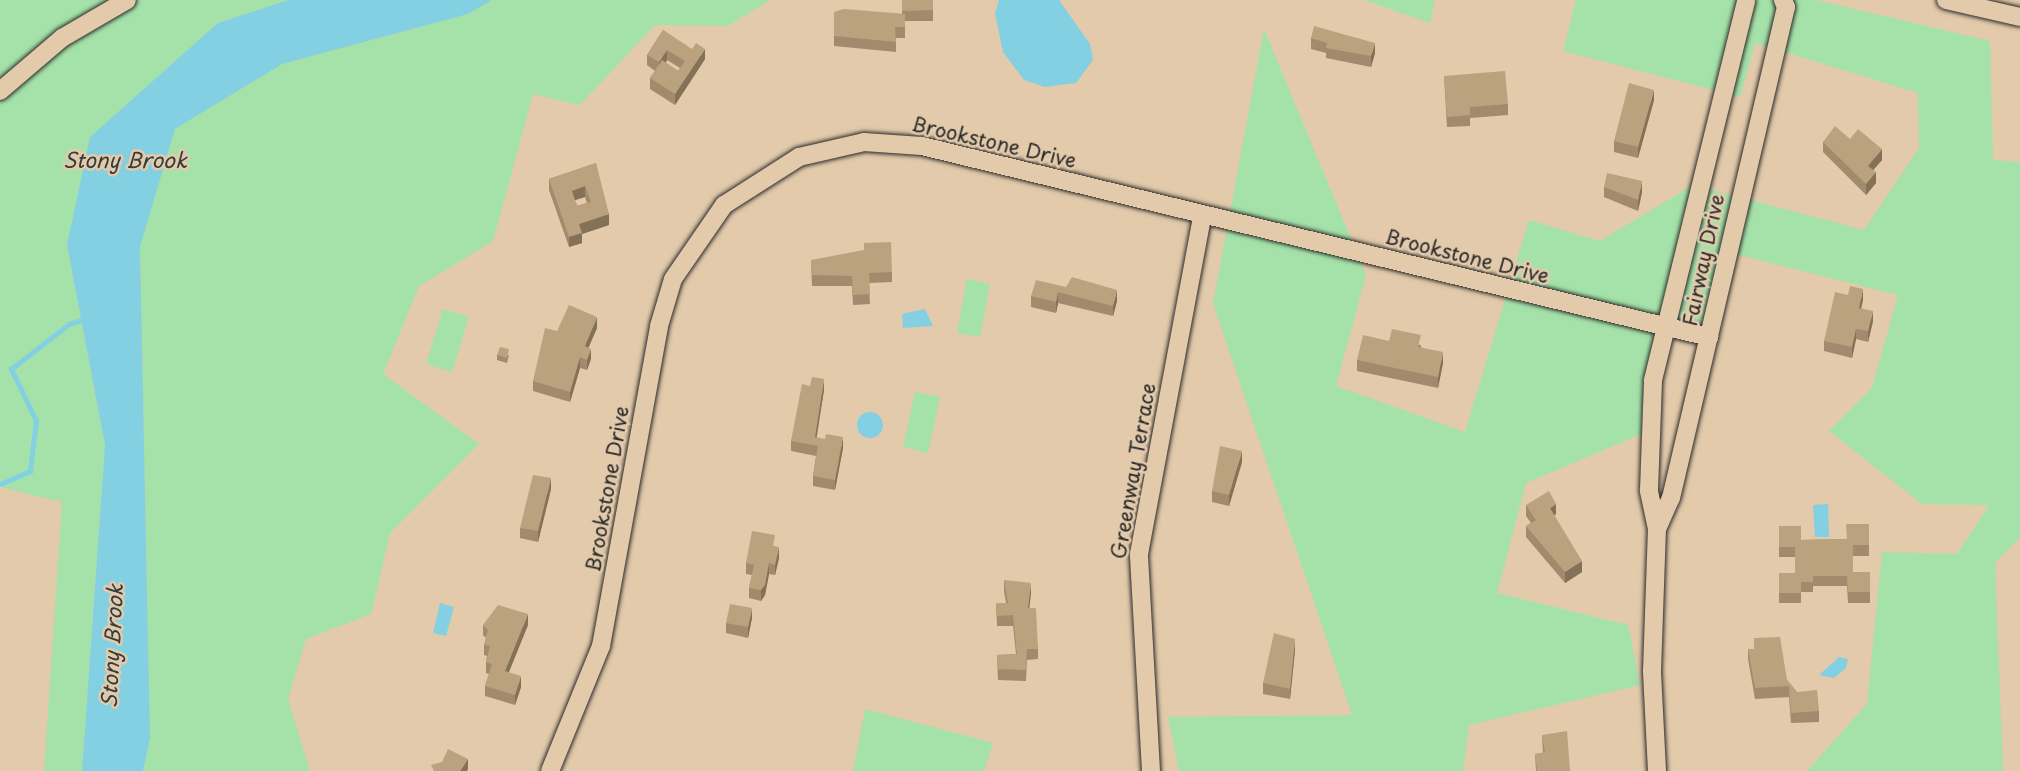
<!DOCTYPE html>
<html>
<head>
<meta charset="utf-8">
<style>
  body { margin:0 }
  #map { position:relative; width:2020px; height:771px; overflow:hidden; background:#e2caab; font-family:"Playpen Sans",sans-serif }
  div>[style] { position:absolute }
  .green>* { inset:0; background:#a5e2a9 }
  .water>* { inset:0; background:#83d0e2 }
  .round { border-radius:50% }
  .stream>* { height:4.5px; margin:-2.25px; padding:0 2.25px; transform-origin:2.25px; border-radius:2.25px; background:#83d0e2 }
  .roads { filter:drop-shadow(0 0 2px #2b2b2b) drop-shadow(0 0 2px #2b2b2b) }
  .minor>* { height:18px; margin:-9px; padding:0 9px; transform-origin:9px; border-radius:9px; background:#e2caab }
  .wall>* { inset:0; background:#a18b6c }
  .shaded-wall>* { inset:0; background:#837158 }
  .building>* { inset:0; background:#bba27e }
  span { translate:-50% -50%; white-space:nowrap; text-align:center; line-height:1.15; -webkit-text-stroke:5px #e2caab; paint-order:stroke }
  .street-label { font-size:20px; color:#2b2b2b }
  .water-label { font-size:21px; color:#343c3d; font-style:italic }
</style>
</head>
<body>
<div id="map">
  <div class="green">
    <div style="clip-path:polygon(0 0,288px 0,218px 23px,67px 245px,105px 445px,82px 771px,44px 771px,62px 502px,0 487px)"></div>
    <div style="clip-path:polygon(492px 0,770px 0,728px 26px,655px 25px,580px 105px,533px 94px,493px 241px,419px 286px,383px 374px,479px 444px,390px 533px,371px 614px,306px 639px,288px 699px,310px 771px,143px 771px,150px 738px,140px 247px,175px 128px,282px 64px,468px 14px)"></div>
    <div style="clip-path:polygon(1364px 0,1435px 0,1430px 23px)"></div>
    <div style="clip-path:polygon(1576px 0,1816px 0,1990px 41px,1993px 160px,2020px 162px,2020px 537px,1995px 563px,2003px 771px,1807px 771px,1867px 704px,1882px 552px,1957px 554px,1989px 505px,1922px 504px,1829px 431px,1872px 388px,1898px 295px,1732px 253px,1707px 342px,1658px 330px,1646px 432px,1526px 483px,1497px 593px,1628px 625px,1640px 685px,1469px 725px,1463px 771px,1179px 771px,1168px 717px,1352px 715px,1213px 303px,1264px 29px,1366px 275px,1336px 386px,1465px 432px,1529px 220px,1600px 241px,1693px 185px,1864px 230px,1919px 148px,1918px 93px,1755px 43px,1740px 97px,1563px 51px)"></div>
    <div style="clip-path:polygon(967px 279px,990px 284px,980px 337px,957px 333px)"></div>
    <div style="clip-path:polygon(443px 309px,469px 317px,452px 372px,426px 364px)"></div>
    <div style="clip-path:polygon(915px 392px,940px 397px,928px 453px,903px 447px)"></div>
    <div style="clip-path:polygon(865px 709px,993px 743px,984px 771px,853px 771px)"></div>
  </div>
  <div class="water">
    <div style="clip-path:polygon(288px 0,492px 0,468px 14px,282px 64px,175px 129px,140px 247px,150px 738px,143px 771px,82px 771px,105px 445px,67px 245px,90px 137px,218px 23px)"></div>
    <div style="clip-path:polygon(999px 0,1059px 0,1090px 44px,1093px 60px,1076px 83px,1045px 87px,1024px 80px,1003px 52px,995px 13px)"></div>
    <div style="clip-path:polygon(925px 309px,933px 326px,903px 328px,902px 314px)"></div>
    <div class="round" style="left:857px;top:412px;width:26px;height:26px"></div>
    <div style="clip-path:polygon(1828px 504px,1829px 537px,1815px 537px,1813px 505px)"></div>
    <div style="clip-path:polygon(440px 603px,454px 607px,446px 636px,433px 633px)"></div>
    <div style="clip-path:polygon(1839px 657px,1848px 659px,1846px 668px,1834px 678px,1819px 675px)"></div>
  </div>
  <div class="stream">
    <div style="left:0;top:484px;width:33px;rotate:-23deg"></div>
    <div style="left:30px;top:471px;width:50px;rotate:-83.2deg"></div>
    <div style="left:36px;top:421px;width:58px;rotate:-115.7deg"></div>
    <div style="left:11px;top:369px;width:73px;rotate:-37.8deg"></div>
    <div style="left:69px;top:324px;width:17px;rotate:-17deg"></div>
  </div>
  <div class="roads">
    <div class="minor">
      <div style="left:1946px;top:0;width:76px;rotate:12.9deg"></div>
      <div style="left:0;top:91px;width:82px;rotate:-40.5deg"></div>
      <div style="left:62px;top:38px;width:75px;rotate:-30.3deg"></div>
      <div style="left:1657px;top:529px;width:34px;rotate:-66deg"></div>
      <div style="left:1671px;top:498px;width:504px;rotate:-76.82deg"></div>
      <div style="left:1786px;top:7px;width:8px;rotate:-113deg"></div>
      <div style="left:550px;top:771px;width:135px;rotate:-67.8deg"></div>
      <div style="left:601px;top:646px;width:325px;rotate:-79.7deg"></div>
      <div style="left:659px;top:326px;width:49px;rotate:-73.4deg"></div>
      <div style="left:673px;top:279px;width:90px;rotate:-55.4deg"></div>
      <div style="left:724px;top:205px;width:89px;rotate:-32.6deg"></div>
      <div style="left:799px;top:157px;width:67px;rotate:-13deg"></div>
      <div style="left:864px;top:142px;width:58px;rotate:3.9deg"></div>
      <div style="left:922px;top:146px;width:810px;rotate:13.64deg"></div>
      <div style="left:1151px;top:771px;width:217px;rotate:-93.2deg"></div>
      <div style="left:1139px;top:554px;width:344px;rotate:-79.4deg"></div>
      <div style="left:1657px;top:771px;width:100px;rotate:-92.9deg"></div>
      <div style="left:1652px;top:671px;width:142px;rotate:-88deg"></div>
      <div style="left:1657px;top:529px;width:40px;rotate:-102deg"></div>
      <div style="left:1649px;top:490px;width:110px;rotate:-87.9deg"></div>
      <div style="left:1653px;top:380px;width:391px;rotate:-76.2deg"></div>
    </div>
  </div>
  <div class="wall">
    <div style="clip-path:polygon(902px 0,933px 0,933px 21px,905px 21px,905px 38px,896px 38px,896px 52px,834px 46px,834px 12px,902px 14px)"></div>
    <div style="clip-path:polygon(evenodd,663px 30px,705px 59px,675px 105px,650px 89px,650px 78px,655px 71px,647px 65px,647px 55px,663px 30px,667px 60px,680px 68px,678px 71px,666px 63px,667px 60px)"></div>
    <div style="clip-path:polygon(1311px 38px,1375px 53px,1371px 67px,1326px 58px,1326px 53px,1311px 49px)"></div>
    <div style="clip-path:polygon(1444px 76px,1508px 104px,1508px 115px,1470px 118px,1470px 126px,1447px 127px)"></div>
    <div style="clip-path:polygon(1654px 100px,1638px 158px,1614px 152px,1614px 141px)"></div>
    <div style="clip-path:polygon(1850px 139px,1882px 160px,1873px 170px,1876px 183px,1866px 195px,1823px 152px,1823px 142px)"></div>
    <div style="clip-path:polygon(evenodd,596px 163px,609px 225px,582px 234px,582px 243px,569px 247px,549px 190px,549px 179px,596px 163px,585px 197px,587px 203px,577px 206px,575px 200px,585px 197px)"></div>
    <div style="clip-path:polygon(1604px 187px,1642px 192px,1638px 211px,1604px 197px)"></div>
    <div style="clip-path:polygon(811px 260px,892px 272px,892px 282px,869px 283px,870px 304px,853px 305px,852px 286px,812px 286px)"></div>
    <div style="clip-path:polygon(1066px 287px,1117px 301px,1113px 316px,1058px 303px,1056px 313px,1031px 307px,1031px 296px)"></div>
    <div style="clip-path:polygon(1848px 295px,1863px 300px,1861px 308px,1873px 321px,1868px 342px,1856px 339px,1852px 358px,1824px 351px,1824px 341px)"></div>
    <div style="clip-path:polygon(597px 328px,588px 347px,591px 359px,587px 370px,580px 368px,570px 402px,533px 391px,533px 381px,557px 331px)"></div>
    <div style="clip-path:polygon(1389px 341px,1421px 345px,1421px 347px,1443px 363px,1438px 388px,1357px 371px,1357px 360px)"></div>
    <div style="clip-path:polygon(497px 355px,509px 355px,507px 363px,497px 360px)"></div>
    <div style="clip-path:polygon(824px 390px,816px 437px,843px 448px,835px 490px,813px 486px,813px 476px,816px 456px,791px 451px,791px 441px)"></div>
    <div style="clip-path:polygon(1242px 462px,1229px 506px,1212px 502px,1212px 491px)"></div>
    <div style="clip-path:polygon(551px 489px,538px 542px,520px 538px,520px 528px)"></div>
    <div style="clip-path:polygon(1526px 505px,1556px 514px,1554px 515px,1582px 572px,1565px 583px,1526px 537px,1526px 526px,1531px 523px,1526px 516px)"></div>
    <div style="clip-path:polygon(1869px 524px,1869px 556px,1853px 556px,1853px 572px,1870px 572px,1870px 603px,1848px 603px,1847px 586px,1813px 586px,1813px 592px,1801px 592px,1801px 603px,1779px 603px,1779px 573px,1795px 573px,1795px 557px,1779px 557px,1779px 526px,1801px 540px,1846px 539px)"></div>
    <div style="clip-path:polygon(775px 546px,779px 558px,775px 575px,769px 574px,765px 595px,761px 601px,749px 598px,749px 588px,752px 575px,746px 574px,746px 563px)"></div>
    <div style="clip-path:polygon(1004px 580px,1031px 593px,1029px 608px,1038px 649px,1038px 659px,1027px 660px,1026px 681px,998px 680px,997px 655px,1016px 654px,1013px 626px,997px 626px,996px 603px,1006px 603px,1004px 591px)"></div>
    <div style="clip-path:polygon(752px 618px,748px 638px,726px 633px,726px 623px)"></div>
    <div style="clip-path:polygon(483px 625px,528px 625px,508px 672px,521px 687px,515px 705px,485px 696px,485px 686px,489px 674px,486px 673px,486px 662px,487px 656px,484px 655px,484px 645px,486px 638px,483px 635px)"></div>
    <div style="clip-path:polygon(1748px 649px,1787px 680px,1797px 692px,1819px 711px,1819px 722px,1791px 723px,1789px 697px,1755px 699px,1748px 659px)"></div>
    <div style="clip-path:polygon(1295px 650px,1290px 699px,1263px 694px,1263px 683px)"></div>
    <div style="clip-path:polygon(1542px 735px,1570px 771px,1536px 771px,1535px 754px,1543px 753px)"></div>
  </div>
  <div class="shaded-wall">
    <div style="clip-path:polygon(1375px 43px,1375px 53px,1371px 67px,1371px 56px)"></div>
    <div style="clip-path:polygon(705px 49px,705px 59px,675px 105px,675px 94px)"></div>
    <div style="clip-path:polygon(667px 50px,667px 60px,659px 73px,659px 62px)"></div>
    <div style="clip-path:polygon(1654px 90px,1654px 100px,1638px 158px,1638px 147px)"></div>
    <div style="clip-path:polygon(1882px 149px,1882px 160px,1868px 176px,1868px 166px)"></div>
    <div style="clip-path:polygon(1876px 172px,1876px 183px,1866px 195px,1866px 184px)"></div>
    <div style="clip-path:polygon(1642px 181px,1642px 192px,1638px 211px,1638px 200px)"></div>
    <div style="clip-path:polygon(585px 186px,585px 197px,572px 201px,572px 191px)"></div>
    <div style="clip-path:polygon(609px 214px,609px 225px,582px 234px,582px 243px,569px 247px,569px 237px,579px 224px)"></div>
    <div style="clip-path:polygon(1863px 289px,1863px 300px,1859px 318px,1859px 308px)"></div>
    <div style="clip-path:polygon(1117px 290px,1117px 301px,1113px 316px,1113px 306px)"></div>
    <div style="clip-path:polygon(1058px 292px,1058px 303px,1056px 313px,1056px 302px)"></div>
    <div style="clip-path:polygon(1873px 311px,1873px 321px,1868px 342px,1868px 331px)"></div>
    <div style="clip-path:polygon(597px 317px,597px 328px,585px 356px,585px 346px)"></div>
    <div style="clip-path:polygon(1856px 329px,1856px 339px,1852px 358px,1852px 347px)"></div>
    <div style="clip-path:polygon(591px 349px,591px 359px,587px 370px,587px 360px)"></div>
    <div style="clip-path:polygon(1443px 352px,1443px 363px,1438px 388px,1438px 377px)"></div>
    <div style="clip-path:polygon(580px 357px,580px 368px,570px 402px,570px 392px)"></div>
    <div style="clip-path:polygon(824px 379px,824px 390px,815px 448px,815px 437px)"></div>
    <div style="clip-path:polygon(843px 437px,843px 448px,835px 490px,835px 480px)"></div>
    <div style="clip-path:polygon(1242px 451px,1242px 462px,1229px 506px,1229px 495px)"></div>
    <div style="clip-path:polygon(551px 478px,551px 489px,538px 542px,538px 531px)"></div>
    <div style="clip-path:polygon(1556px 504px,1556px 514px,1550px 518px,1550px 508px)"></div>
    <div style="clip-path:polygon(779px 547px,779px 558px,775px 575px,775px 565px)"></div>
    <div style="clip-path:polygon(1582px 561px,1582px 572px,1565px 583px,1565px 572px)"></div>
    <div style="clip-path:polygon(769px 563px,769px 574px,765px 595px,761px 601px,761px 590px)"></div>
    <div style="clip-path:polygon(1031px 583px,1031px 593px,1028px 619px,1028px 608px)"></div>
    <div style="clip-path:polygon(752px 608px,752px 618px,748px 638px,748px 627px)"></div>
    <div style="clip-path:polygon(528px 614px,528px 625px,505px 682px,505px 671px)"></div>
    <div style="clip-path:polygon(1295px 639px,1295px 650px,1290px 699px,1290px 689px)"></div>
    <div style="clip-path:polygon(521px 676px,521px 687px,515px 705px,515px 695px)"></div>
    <div style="clip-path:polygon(468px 759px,468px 769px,467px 771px,460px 771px)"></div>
  </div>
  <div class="building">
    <div style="clip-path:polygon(902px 0,933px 0,933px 10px,902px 11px)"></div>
    <div style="clip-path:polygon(844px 9px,905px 14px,905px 27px,895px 27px,896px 42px,834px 36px,834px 12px)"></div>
    <div style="clip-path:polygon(1314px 26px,1375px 43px,1371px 56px,1326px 48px,1327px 43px,1311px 38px)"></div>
    <div style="clip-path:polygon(663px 30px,692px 49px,696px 43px,705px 49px,675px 94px,650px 78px,662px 60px,678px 71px,685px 61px,667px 50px,659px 62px,647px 55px)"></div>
    <div style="clip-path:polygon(1505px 71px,1508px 104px,1470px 107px,1470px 115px,1447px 117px,1444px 76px)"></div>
    <div style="clip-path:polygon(1629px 83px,1654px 90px,1638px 147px,1614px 141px)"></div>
    <div style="clip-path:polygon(1835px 126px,1850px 139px,1858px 129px,1882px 149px,1868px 166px,1876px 172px,1866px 184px,1823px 142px)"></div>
    <div style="clip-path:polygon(evenodd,596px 163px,609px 214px,579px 224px,582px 233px,569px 237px,549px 179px,596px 163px,585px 186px,591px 202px,577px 206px,572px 191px,585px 186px)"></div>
    <div style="clip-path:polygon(1607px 173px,1642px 181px,1638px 200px,1604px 187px)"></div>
    <div style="clip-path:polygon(891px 242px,892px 272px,869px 273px,870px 294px,853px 295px,852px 276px,812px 275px,811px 260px,864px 250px,864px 243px)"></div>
    <div style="clip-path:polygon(1072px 277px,1117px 290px,1113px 306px,1058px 292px,1056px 302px,1031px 296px,1036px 280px,1066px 287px)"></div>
    <div style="clip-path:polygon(1850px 286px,1863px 289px,1859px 308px,1873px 311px,1868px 331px,1856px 329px,1852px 347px,1824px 341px,1835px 292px,1848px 295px)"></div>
    <div style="clip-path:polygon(569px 305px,597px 317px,585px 346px,591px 349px,587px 360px,580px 357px,570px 392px,533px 381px,545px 328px,557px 331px)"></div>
    <div style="clip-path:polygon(1392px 329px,1421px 335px,1418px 347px,1443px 352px,1438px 377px,1357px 360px,1363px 335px,1389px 341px)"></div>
    <div style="clip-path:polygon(500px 347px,509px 349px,507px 358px,497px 355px)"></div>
    <div style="clip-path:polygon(812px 377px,824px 379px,815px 437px,825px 439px,826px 434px,843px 437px,835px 480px,813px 476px,818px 446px,791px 441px,802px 384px,810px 386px)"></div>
    <div style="clip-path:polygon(1220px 446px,1242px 451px,1229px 495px,1212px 491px)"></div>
    <div style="clip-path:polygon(533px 475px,551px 478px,538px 531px,520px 528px)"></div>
    <div style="clip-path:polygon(1549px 491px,1556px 504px,1550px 508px,1582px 561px,1565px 572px,1526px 526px,1536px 520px,1526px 505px)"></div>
    <div style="clip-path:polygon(1846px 524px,1869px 524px,1869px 545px,1853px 545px,1853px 572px,1870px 572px,1870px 592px,1848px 592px,1847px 576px,1813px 576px,1813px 582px,1801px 582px,1801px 593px,1779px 593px,1779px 573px,1795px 573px,1795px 547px,1779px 547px,1779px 526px,1801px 526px,1801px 540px,1847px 539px)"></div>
    <div style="clip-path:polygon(752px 531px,775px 535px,773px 546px,779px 547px,775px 565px,769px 563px,765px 585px,761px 590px,749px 588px,754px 565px,746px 563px)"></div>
    <div style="clip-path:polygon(1004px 580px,1031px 583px,1028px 608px,1036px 608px,1038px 649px,1027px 649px,1026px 670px,998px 669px,997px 655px,1017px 654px,1013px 615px,997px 616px,996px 603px,1008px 603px)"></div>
    <div style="clip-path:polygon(730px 604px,752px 608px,748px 627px,726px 623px)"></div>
    <div style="clip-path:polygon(498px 605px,528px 614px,505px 671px,521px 676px,515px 695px,485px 686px,492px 664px,486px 662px,490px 646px,484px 645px,488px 630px,483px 625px)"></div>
    <div style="clip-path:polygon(1274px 633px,1295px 639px,1290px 689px,1263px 683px)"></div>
    <div style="clip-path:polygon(1780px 637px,1787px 680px,1797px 692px,1817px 690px,1819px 711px,1791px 713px,1789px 686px,1755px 688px,1748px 649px,1754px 649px,1754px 638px)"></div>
    <div style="clip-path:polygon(1567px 731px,1570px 771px,1537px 771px,1535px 754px,1545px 752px,1542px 735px)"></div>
    <div style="clip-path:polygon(448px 749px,468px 759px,460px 771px,434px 771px,431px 765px,442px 762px)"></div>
  </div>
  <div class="street-label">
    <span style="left:994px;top:142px;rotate:13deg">Brookstone Drive</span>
    <span style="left:1467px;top:256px;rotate:14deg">Brookstone Drive</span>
    <span style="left:1703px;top:260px;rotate:-78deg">Fairway Drive</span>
    <span style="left:1133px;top:471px;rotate:-80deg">Greenway Terrace</span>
    <span style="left:607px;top:489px;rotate:-80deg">Brookstone Drive</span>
  </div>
  <div class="water-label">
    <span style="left:125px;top:159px">Stony Brook</span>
    <span style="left:111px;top:646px;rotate:-87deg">Stony Brook</span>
  </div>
</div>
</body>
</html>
